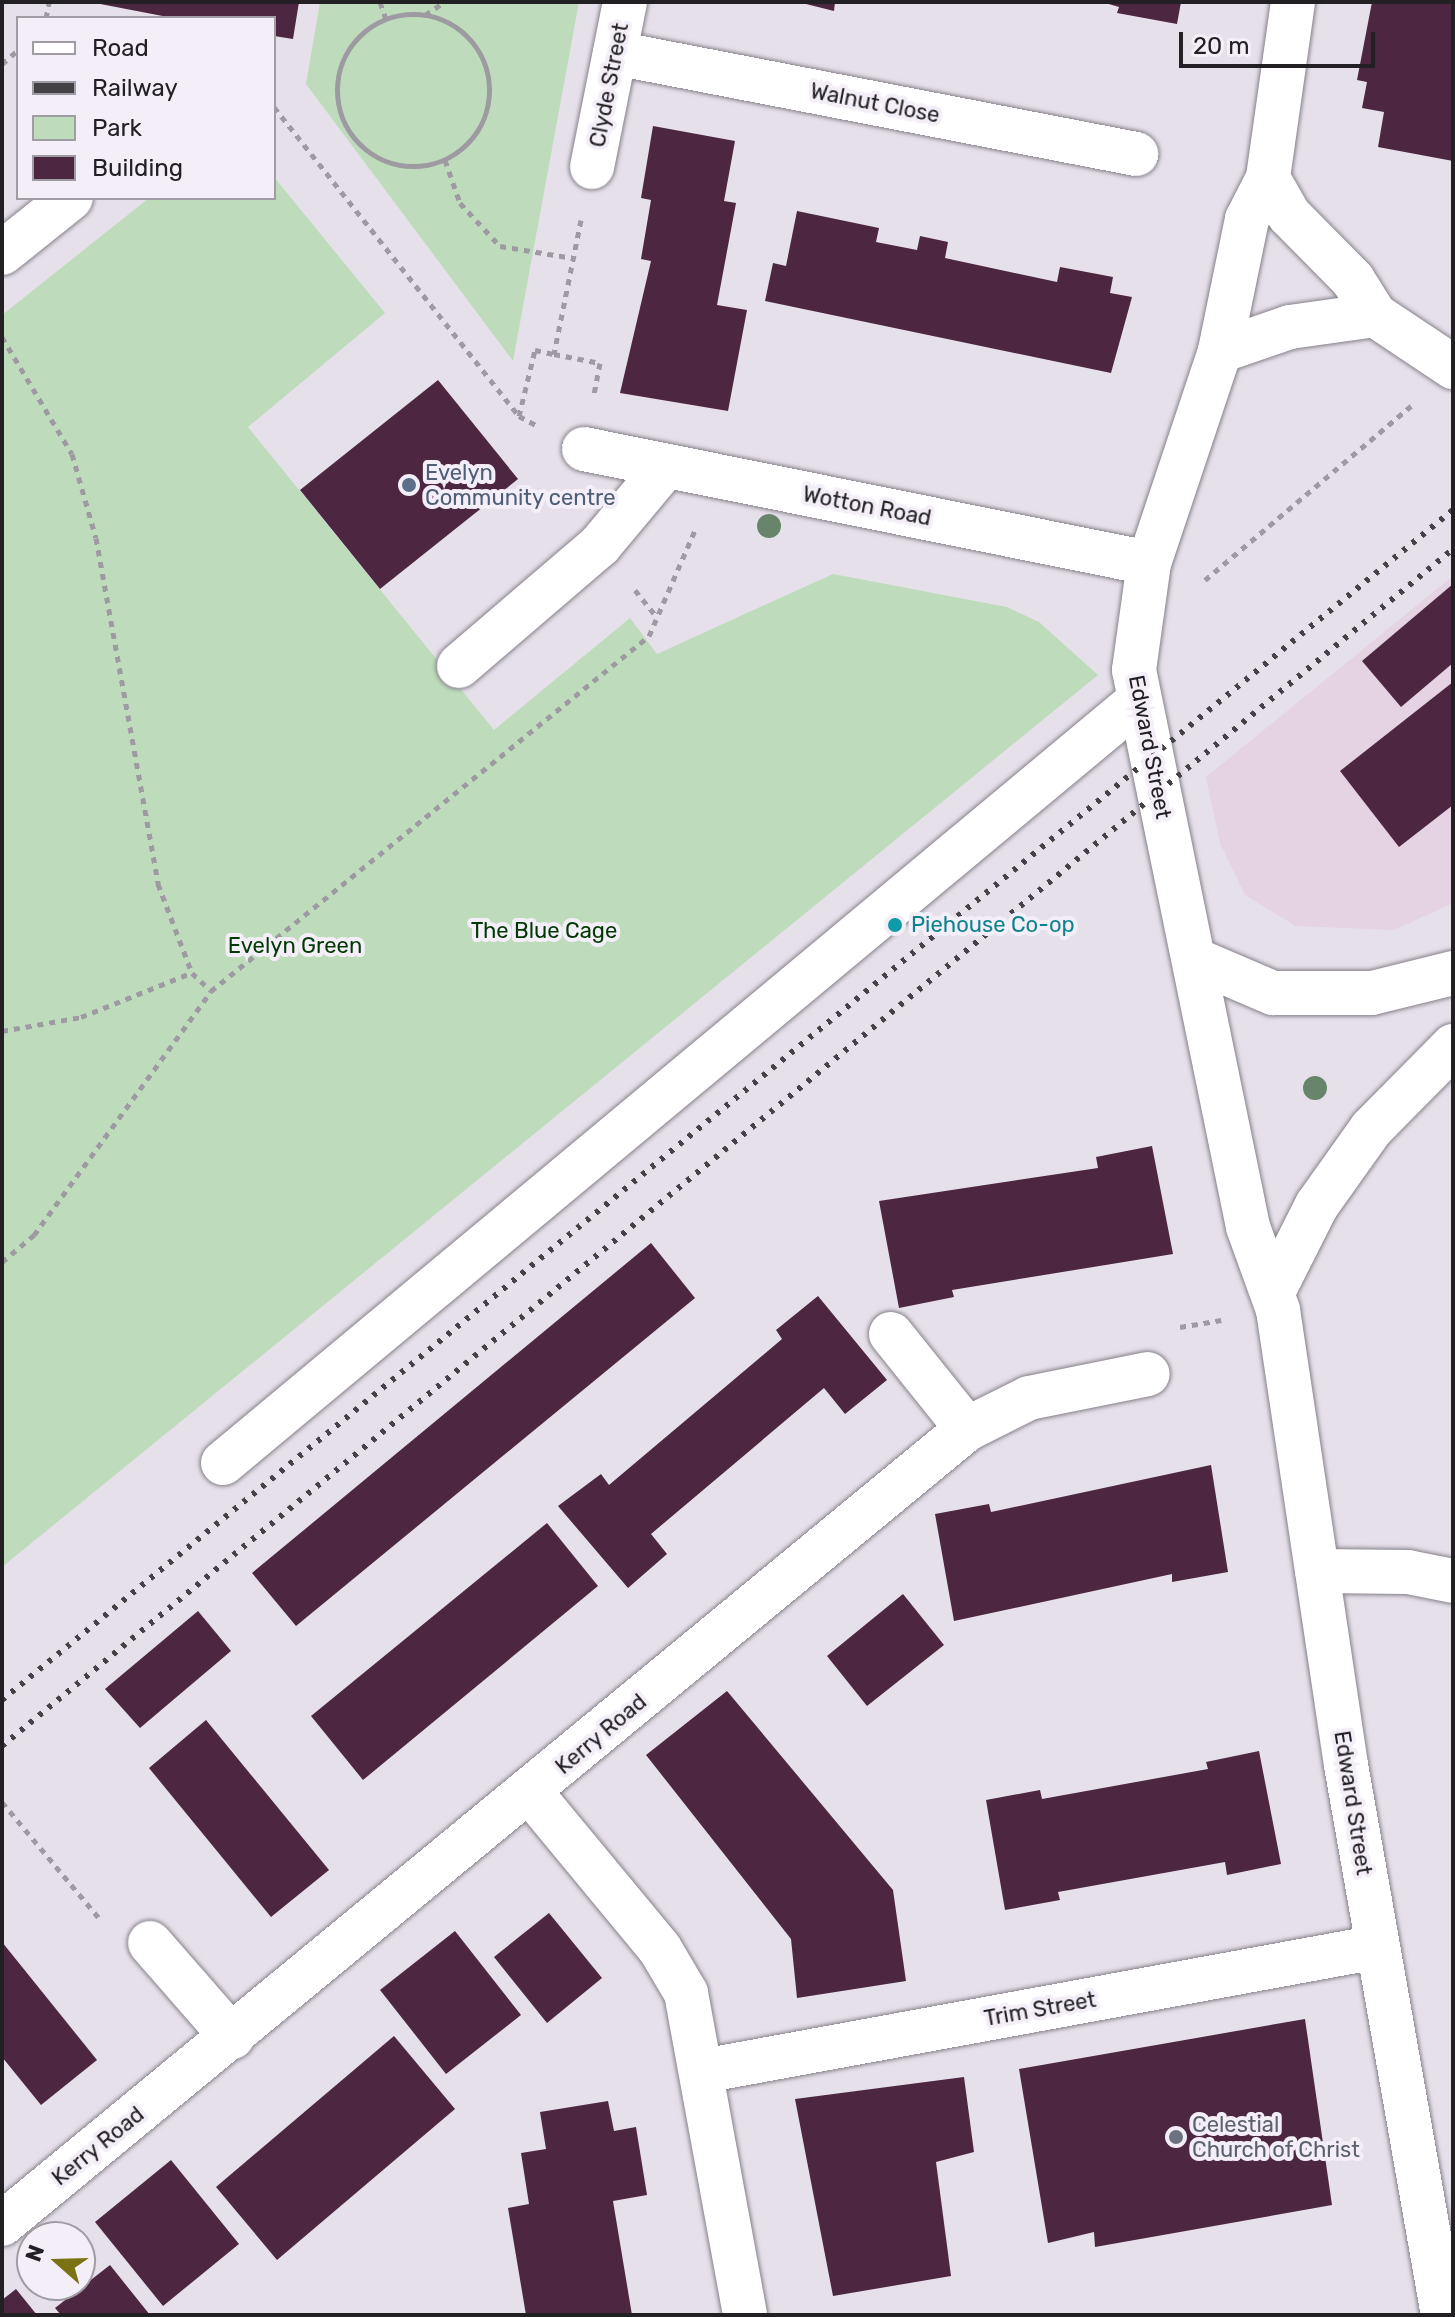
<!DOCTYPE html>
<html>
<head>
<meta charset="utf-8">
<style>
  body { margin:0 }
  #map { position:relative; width:1455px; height:2317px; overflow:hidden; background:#e6e0ea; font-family:Rubik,sans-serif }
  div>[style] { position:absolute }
  .commercial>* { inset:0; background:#e5d2e3 }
  .green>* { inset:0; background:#bedcbc }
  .building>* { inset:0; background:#4d2642 }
  .path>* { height:5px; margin-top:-2.5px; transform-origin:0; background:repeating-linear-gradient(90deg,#9e9aa1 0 6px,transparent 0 12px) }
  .path>.ring { margin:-2.5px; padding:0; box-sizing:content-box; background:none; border:5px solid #9e9aa1; border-radius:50% }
  .roads { filter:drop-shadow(0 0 2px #86818a) drop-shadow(0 0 2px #86818a) }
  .minor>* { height:44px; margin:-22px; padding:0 22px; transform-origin:22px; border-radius:22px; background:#fff }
  .rail>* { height:6px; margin-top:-3px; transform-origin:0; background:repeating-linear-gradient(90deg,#454246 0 4px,transparent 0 12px) }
  .trees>* { width:24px; height:24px; margin:-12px; border-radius:50%; background:#68846a }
  .dots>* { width:22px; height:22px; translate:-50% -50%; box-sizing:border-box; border:4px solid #f3eef8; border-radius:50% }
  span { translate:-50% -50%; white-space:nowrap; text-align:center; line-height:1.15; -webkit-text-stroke:8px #f3eef8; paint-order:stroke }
  .street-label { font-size:22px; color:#222023 }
  .service-label { font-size:22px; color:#4e5e75 }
  .left { translate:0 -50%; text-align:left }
  .culture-label { font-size:22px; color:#0d838f }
  .park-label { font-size:22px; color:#003902 }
  .worship-label { font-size:22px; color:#5b616d }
  .frame { position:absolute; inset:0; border:4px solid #222023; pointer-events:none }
  .legend { position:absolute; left:16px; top:16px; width:260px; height:184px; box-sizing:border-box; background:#f3eef8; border:2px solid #9f9ca3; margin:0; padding:10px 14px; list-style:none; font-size:24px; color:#222023 }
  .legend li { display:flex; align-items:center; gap:16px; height:40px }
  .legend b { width:40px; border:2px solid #9f9ca3 }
  .north { position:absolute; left:16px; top:2221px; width:80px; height:80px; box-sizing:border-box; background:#f3eef8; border:2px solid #9f9ca3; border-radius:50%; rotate:290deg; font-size:22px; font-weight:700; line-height:32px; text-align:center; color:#222023 }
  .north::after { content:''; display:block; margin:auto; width:28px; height:36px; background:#7b7213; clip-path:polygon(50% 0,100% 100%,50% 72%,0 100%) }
  .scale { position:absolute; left:1179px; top:32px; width:196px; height:36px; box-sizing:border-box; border:4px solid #222023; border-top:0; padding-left:10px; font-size:24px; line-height:28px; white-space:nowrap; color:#222023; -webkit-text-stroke:6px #f3eef8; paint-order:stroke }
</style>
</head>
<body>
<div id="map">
  <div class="commercial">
    <div style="clip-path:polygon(1453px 576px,1453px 903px,1394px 930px,1296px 926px,1245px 895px,1220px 843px,1206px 777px)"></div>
  </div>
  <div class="green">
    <div style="clip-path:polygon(320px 2px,579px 2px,513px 361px,306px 84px)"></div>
    <div style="clip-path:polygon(274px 177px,385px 313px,248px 427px,494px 730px,630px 618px,657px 654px,833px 574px,1007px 607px,1039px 622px,1098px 675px,2px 1567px,2px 315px,149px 198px,274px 198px)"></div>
  </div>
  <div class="building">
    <div style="clip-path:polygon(90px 2px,299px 2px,293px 39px,274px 36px,274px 18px,173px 18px)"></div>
    <div style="clip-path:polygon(798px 2px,835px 2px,834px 11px)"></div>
    <div style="clip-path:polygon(1102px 2px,1181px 2px,1177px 24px,1117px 13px,1119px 7px)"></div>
    <div style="clip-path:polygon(1372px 2px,1453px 2px,1453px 161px,1378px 147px,1384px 112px,1362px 108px,1367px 82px,1357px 80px)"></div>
    <div style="clip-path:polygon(653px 126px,735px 141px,724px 201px,736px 203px,717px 305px,747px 310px,728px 411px,620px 393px,651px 261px,641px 259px,651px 200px,641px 198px)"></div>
    <div style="clip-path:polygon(797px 211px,879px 228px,876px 242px,917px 250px,920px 236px,948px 242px,945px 258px,1057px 282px,1060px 267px,1113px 277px,1110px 293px,1132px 297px,1111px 373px,765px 301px,773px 263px,786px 266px)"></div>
    <div style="clip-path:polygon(438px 380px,518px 479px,380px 589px,300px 490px)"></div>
    <div style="clip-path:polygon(1453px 584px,1453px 663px,1401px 707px,1362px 661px)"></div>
    <div style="clip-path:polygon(1453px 682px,1453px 805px,1399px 847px,1340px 771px)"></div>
    <div style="clip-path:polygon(1152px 1146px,1173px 1254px,952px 1290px,954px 1297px,899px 1308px,879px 1201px,1098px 1168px,1096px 1157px)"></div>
    <div style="clip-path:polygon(651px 1243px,695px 1298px,296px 1626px,252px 1573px)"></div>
    <div style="clip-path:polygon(818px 1296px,887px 1380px,845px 1414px,824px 1388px,651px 1534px,667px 1554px,628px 1588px,558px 1506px,601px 1474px,609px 1485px,782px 1339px,776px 1330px)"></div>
    <div style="clip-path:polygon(1211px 1465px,1228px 1572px,1172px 1582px,1172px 1574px,954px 1621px,935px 1514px,989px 1504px,991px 1512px)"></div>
    <div style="clip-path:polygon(547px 1523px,598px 1586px,363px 1780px,311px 1716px)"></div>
    <div style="clip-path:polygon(903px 1594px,944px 1645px,867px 1706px,827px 1656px)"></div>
    <div style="clip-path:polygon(198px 1611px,231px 1651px,140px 1728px,105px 1689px)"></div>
    <div style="clip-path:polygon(727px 1691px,893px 1890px,906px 1981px,797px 1998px,791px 1939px,646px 1755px)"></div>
    <div style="clip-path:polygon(206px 1720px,329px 1870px,271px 1917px,149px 1768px)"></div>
    <div style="clip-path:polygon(1259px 1751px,1281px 1864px,1227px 1875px,1225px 1862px,1058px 1892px,1060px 1900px,1005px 1910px,986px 1800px,1040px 1790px,1042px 1799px,1208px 1769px,1206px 1762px)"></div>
    <div style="clip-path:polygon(549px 1913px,602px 1978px,547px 2023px,494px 1957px)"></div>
    <div style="clip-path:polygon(455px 1931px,521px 2015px,446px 2074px,380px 1990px)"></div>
    <div style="clip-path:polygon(2px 1942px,97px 2060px,41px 2105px,2px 2057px)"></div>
    <div style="clip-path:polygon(1305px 2019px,1332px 2205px,1095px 2247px,1094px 2232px,1048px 2243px,1019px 2069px)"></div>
    <div style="clip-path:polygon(394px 2036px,455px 2109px,277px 2260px,216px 2187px)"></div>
    <div style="clip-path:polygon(964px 2077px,974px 2152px,936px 2162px,951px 2276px,833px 2296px,795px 2099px)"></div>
    <div style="clip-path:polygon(608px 2101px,614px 2131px,636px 2127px,647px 2195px,613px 2201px,632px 2315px,526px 2315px,508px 2208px,529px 2204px,521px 2153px,546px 2149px,540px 2112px)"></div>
    <div style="clip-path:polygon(171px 2160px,239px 2244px,163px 2306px,95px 2222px)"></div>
    <div style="clip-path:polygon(110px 2265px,150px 2315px,61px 2315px,55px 2308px)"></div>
    <div style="clip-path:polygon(16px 2289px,37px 2315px,2px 2315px,2px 2300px)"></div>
  </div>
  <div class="path">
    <div style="left:380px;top:2px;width:18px;rotate:71deg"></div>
    <div class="ring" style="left:337px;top:14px;width:147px;height:147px"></div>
    <div style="left:425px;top:15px;width:23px;rotate:-34deg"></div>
    <div style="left:46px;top:18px;width:16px;rotate:-79deg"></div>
    <div style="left:2px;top:64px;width:21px;rotate:-41deg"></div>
    <div style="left:274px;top:107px;width:394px;rotate:51.6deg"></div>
    <div style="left:519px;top:416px;width:68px;rotate:-76.4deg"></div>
    <div style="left:535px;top:350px;width:19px;rotate:12deg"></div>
    <div style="left:445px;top:160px;width:46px;rotate:70.8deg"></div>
    <div style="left:460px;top:203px;width:59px;rotate:47.1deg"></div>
    <div style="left:500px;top:246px;width:74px;rotate:9.3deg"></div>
    <div style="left:581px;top:220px;width:137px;rotate:101.4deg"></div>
    <div style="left:554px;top:354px;width:47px;rotate:11.1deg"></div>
    <div style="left:600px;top:363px;width:31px;rotate:101deg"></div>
    <div style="left:2px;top:337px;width:136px;rotate:59.1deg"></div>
    <div style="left:72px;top:454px;width:87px;rotate:74.1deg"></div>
    <div style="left:96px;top:538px;width:352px;rotate:79.8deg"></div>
    <div style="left:158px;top:884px;width:95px;rotate:69.1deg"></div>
    <div style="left:192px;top:973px;width:26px;rotate:43deg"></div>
    <div style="left:519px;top:416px;width:19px;rotate:28deg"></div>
    <div style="left:1205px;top:580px;width:270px;rotate:-40.2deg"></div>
    <div style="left:635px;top:590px;width:33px;rotate:51deg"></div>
    <div style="left:2px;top:1031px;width:80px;rotate:-10deg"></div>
    <div style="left:81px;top:1017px;width:118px;rotate:-21.8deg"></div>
    <div style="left:2px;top:1262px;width:42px;rotate:-40.2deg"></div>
    <div style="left:34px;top:1235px;width:301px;rotate:-54deg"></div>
    <div style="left:211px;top:991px;width:564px;rotate:-39.02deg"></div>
    <div style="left:649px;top:636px;width:118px;rotate:-66.5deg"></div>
    <div style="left:1180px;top:1327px;width:42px;rotate:-9.7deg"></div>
    <div style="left:2px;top:1802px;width:151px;rotate:50.1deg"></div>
  </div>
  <div class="roads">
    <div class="minor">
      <div style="left:1293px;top:2px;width:178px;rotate:98.1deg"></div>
      <div style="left:1268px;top:178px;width:46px;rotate:117.1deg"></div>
      <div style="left:1247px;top:219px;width:135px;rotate:101.6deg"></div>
      <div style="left:1220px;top:351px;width:224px;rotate:108.5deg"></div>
      <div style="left:1149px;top:563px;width:108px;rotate:98deg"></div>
      <div style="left:1134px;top:670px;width:569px;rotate:78.43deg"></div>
      <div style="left:1248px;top:1227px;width:88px;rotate:70.1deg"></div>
      <div style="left:1278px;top:1310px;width:460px;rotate:81.5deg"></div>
      <div style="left:1346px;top:1765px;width:558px;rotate:80deg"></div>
      <div style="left:615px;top:53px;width:531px;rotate:10.97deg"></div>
      <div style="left:592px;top:167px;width:168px;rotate:-78.7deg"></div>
      <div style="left:1268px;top:178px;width:43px;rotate:60.4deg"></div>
      <div style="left:1289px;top:215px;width:91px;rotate:45.4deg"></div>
      <div style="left:1353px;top:280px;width:41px;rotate:57.8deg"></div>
      <div style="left:2px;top:253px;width:88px;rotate:-38.6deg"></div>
      <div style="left:1220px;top:351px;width:74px;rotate:-18.9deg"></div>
      <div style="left:1290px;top:327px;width:86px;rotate:-8deg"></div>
      <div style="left:1375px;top:315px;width:94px;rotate:33.7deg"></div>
      <div style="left:584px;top:449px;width:576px;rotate:11.41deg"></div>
      <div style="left:459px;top:666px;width:186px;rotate:-40.6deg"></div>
      <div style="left:600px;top:545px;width:103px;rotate:-50.1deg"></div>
      <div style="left:1198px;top:961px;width:82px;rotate:23.1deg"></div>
      <div style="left:1273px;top:993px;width:99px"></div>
      <div style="left:1372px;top:993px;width:83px;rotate:-13.9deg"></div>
      <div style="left:1274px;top:1290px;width:95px;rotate:-63.2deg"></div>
      <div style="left:1317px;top:1205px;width:93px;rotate:-54.6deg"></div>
      <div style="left:1371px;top:1129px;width:117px;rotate:-45.3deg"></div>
      <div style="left:891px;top:1334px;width:122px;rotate:51.3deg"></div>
      <div style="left:223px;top:1463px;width:1189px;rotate:-39.78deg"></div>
      <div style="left:1317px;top:1571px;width:91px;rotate:0.6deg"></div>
      <div style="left:1408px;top:1572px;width:46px;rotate:11.3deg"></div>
      <div style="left:531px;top:1793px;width:202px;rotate:50.4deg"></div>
      <div style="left:660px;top:1949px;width:51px;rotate:59.4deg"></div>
      <div style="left:686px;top:1993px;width:327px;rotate:79.6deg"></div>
      <div style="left:150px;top:1943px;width:125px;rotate:48.9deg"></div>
      <div style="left:703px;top:2071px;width:685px;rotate:-10.42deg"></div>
      <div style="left:2px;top:2224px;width:1250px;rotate:-39.48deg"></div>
      <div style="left:967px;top:1429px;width:69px;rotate:-26.6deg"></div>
      <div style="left:1029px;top:1398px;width:121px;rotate:-11.4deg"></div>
    </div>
  </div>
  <div class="rail">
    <div style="left:2px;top:1700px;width:1877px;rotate:-39.36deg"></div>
    <div style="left:2px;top:1746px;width:1881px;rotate:-39.52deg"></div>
  </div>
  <div class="trees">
    <div style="left:769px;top:526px"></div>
    <div style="left:1315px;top:1088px"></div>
  </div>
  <div class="dots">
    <div style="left:409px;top:485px;background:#5c6f8a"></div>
    <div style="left:895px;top:925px;background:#0f9aa8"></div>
    <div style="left:1176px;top:2137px;background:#6b7280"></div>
  </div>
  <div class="street-label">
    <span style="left:609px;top:85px;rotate:-79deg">Clyde Street</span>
    <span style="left:875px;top:103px;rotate:11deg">Walnut Close</span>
    <span style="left:867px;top:506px;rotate:11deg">Wotton Road</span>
    <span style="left:1150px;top:747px;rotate:79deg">Edward Street</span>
    <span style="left:601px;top:1734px;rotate:-40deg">Kerry Road</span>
    <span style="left:1353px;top:1803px;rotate:81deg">Edward Street</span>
    <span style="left:1040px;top:2009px;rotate:-10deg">Trim Street</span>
    <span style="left:98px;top:2146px;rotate:-39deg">Kerry Road</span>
  </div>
  <div class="service-label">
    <span class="left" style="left:425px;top:485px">Evelyn<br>Community centre</span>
  </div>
  <div class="culture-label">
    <span class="left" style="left:911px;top:925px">Piehouse Co-op</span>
  </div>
  <div class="park-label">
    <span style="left:544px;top:931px">The Blue Cage</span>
    <span style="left:295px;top:946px">Evelyn Green</span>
  </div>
  <div class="worship-label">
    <span class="left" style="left:1192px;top:2137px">Celestial<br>Church of Christ</span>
  </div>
  <div class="frame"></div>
  <ul class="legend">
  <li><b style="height:10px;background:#fff"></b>Road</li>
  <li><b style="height:10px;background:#454246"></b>Railway</li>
  <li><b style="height:22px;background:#bedcbc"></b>Park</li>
  <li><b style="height:22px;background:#4d2642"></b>Building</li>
  </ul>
  <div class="north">N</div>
  <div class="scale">20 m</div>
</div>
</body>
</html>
